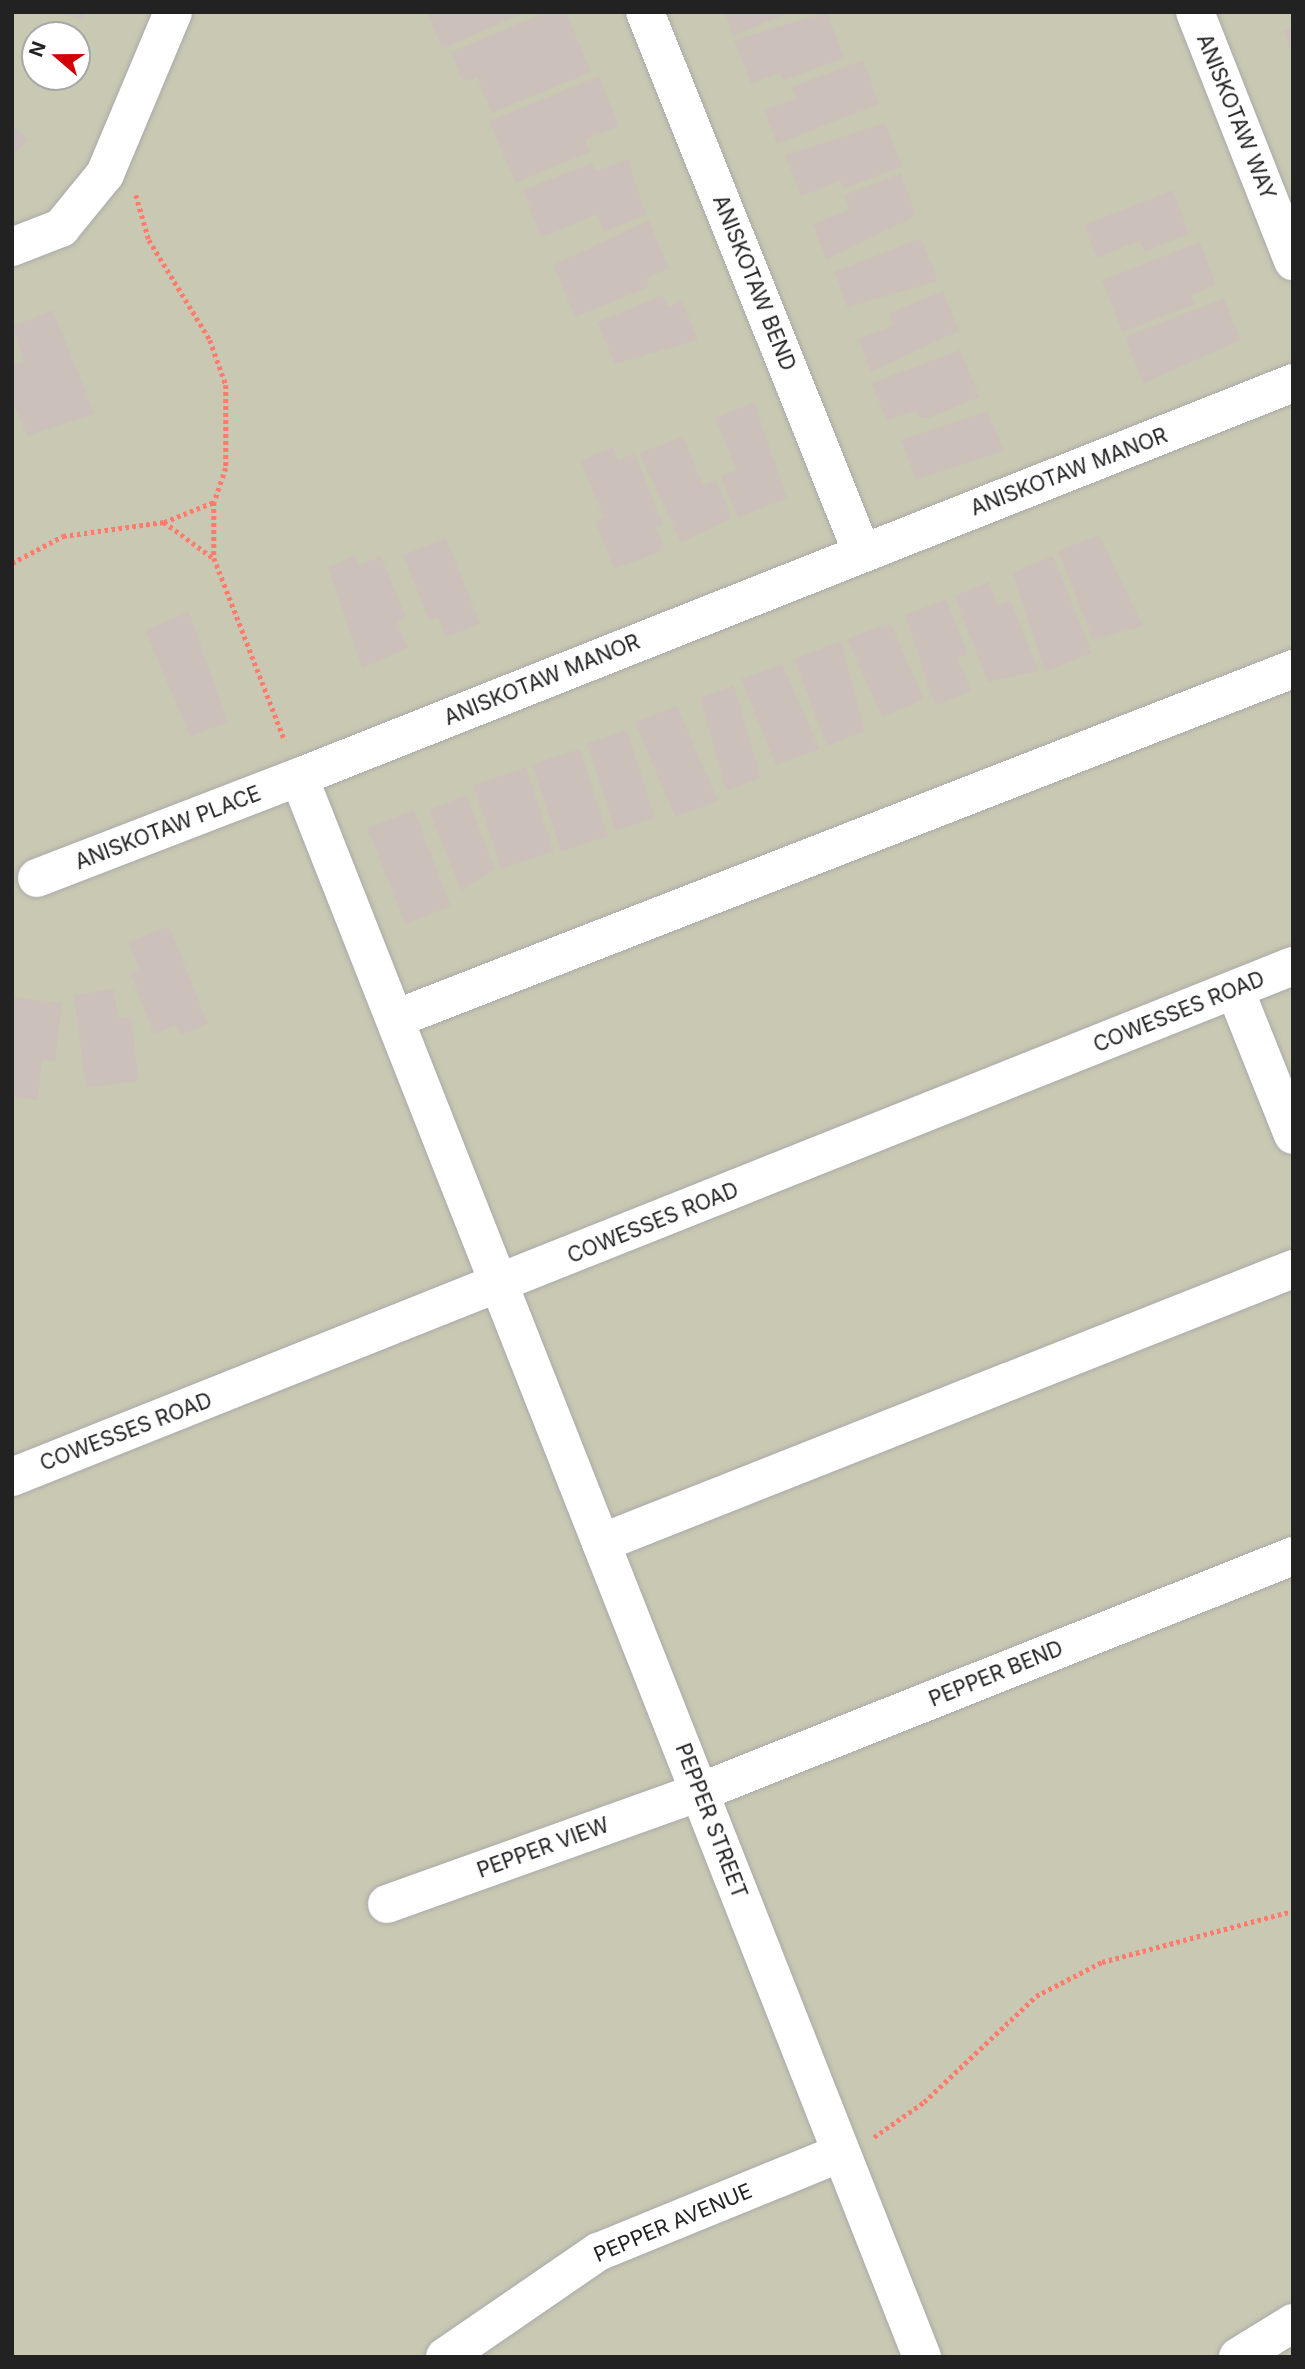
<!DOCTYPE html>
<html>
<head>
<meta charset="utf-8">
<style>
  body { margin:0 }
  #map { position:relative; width:1305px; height:2369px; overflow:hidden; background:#f3efe8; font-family:Inter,sans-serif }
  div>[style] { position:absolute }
  .construction>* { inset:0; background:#c9c8b2 }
  .building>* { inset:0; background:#cbc1ba }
  .path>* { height:4.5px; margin-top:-2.25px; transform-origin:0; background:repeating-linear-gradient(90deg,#ff796d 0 3.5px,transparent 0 7px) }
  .roads { filter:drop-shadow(0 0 2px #a9a9a9) drop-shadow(0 0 2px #a9a9a9) }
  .minor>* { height:38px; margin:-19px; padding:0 19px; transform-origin:19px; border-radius:19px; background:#fff }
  span { translate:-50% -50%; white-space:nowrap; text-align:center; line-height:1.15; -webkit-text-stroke:5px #fff; paint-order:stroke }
  .street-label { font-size:21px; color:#222 }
  .frame { position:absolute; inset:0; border:14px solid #222; pointer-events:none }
  .north { position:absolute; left:21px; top:21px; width:70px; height:70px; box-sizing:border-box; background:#fff; border:2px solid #a7a7a7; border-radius:50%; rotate:290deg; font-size:19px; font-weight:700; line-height:28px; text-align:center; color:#222 }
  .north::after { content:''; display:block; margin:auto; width:24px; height:32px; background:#d40005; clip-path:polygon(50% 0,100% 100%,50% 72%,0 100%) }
</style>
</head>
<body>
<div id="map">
  <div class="construction">
    <div style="clip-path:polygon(evenodd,12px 12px,1293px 12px,1293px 2357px,12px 2357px,12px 12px,35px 35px,77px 35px,77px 77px,35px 77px,35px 35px)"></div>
  </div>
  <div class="building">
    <div style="clip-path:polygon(53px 12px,85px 12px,83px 20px)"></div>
    <div style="clip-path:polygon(427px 12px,526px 12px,442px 49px)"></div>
    <div style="clip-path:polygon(546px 12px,566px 12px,591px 72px,492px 113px,477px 77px,463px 82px,451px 52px)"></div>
    <div style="clip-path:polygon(724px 12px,791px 12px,733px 36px)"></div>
    <div style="clip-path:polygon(827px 12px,844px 58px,783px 81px,780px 73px,751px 84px,734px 40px)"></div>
    <div style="clip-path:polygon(1293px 27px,1293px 56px,1283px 31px)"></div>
    <div style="clip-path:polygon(863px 60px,879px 104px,777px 144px,764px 110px,796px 98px,792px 87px)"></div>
    <div style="clip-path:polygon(599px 76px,619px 126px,585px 140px,590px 152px,515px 183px,489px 121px)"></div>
    <div style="clip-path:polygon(885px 123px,902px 166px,844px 189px,840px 181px,801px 196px,785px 155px)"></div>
    <div style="clip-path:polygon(12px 124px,29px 140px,12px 157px)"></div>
    <div style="clip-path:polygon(628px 159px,646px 215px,603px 232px,597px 214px,541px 238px,523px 190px,592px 163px,596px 171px)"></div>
    <div style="clip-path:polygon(901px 173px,916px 216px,826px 260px,813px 224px,849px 210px,844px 195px)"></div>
    <div style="clip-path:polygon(1173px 190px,1189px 234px,1144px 252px,1140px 241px,1097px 258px,1084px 225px)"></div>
    <div style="clip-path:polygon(649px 220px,669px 269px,646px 278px,649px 287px,575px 317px,553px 265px)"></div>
    <div style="clip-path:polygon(921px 238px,938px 281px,847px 307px,834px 272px)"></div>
    <div style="clip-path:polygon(1200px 242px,1216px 285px,1191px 295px,1195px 304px,1122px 332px,1102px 280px)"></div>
    <div style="clip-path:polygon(943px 291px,959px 331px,871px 372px,858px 339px,894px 325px,889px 313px)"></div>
    <div style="clip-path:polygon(663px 295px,668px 307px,682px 301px,698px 340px,615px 364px,597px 322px)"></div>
    <div style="clip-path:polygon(1224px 298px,1240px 340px,1143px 384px,1125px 337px)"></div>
    <div style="clip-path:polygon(53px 310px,95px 414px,27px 436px,12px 400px,12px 366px,24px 361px,12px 326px)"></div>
    <div style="clip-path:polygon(960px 350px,980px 397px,929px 418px,919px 418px,916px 410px,887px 421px,871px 383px)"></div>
    <div style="clip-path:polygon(754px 402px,787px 498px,738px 518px,721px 476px,736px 470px,715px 418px)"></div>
    <div style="clip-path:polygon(988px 411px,1004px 451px,916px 480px,901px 440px)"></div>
    <div style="clip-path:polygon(683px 436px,703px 485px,716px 479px,732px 518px,681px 543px,639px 453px)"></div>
    <div style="clip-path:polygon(613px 447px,618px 460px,635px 453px,663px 525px,656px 527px,665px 550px,614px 569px,595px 521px,604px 518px,580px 460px)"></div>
    <div style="clip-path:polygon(1099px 535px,1143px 626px,1093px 640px,1058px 551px)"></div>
    <div style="clip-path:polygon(446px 538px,480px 624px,446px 637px,438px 617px,429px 620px,403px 555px)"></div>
    <div style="clip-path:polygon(355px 555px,359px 565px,381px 556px,406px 618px,397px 622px,408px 648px,362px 668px,328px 567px)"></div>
    <div style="clip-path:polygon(1053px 556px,1092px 653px,1045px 672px,1012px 572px)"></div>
    <div style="clip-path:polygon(989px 582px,998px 605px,1010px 600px,1039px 671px,988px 682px,954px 596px)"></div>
    <div style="clip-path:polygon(946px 599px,968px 654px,958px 658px,971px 691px,935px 706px,905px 615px)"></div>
    <div style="clip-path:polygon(189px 612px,228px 722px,190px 737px,145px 630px)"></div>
    <div style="clip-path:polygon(890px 622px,924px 700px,882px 717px,847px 639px)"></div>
    <div style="clip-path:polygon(841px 641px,865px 731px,827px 746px,794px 659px)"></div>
    <div style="clip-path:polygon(782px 664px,820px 749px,776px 765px,741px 679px)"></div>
    <div style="clip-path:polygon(734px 685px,761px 778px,726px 791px,700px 698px)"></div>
    <div style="clip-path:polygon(677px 706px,718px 801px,675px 817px,635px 722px)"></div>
    <div style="clip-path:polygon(627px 730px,655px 818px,615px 831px,587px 743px)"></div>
    <div style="clip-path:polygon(580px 749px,608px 836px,561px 852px,532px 764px)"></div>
    <div style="clip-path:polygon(526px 767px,554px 851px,501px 869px,473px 785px)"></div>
    <div style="clip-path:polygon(466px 795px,495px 869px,461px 891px,429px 810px)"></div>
    <div style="clip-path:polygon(414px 810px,451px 906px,405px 924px,367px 828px)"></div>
    <div style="clip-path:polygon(169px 926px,208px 1024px,180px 1035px,176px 1025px,154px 1034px,130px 973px,139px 969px,128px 942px)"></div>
    <div style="clip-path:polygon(114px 989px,118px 1018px,131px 1017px,139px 1081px,86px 1088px,74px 995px)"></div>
    <div style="clip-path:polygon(12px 997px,62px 1003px,55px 1062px,42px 1060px,38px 1100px,12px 1097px)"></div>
  </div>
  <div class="path">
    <div style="left:136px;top:195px;width:47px;rotate:73.9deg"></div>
    <div style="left:149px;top:240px;width:117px;rotate:58.6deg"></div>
    <div style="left:210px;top:340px;width:48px;rotate:70.4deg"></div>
    <div style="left:226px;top:385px;width:83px;rotate:90deg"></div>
    <div style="left:226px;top:468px;width:36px;rotate:109deg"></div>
    <div style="left:214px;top:502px;width:56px;rotate:90deg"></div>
    <div style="left:214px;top:558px;width:196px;rotate:68.8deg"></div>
    <div style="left:164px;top:522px;width:61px;rotate:36.3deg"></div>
    <div style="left:12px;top:563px;width:58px;rotate:-27.9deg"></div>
    <div style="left:63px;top:536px;width:102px;rotate:-7.9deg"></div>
    <div style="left:164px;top:522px;width:54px;rotate:-21.8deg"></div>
    <div style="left:874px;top:2137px;width:61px;rotate:-35deg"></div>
    <div style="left:924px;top:2102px;width:154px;rotate:-43.4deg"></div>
    <div style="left:1036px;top:1996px;width:74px;rotate:-27.3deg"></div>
    <div style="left:1102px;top:1962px;width:198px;rotate:-15deg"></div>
  </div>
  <div class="roads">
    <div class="minor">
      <div style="left:645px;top:12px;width:583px;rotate:68.14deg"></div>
      <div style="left:1195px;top:12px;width:268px;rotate:68.5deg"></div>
      <div style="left:12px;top:247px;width:53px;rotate:-21.2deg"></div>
      <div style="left:61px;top:228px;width:70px;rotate:-50.8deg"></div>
      <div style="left:105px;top:174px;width:176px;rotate:-67.2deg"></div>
      <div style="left:37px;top:878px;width:281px;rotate:-21.1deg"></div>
      <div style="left:1235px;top:990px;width:156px;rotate:68.2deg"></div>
      <div style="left:395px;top:1019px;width:964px;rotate:-21.29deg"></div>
      <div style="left:12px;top:1477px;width:1379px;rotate:-21.75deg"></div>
      <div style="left:601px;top:1543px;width:744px;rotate:-21.6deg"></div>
      <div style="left:387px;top:1904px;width:332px;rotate:-19.7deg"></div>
      <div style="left:700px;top:1792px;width:638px;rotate:-21.7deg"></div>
      <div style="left:445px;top:2357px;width:186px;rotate:-34.5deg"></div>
      <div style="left:598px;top:2252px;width:262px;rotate:-22.2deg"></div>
      <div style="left:922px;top:2357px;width:1698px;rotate:-111.52deg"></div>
      <div style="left:299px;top:777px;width:1069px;rotate:-21.62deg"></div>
      <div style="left:1238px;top:2357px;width:65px;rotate:-31.7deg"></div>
    </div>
  </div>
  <div class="street-label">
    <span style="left:1236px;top:117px;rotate:68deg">ANISKOTAW WAY</span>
    <span style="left:754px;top:283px;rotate:68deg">ANISKOTAW BEND</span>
    <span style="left:1069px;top:472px;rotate:-21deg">ANISKOTAW MANOR</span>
    <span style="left:542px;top:680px;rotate:-22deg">ANISKOTAW MANOR</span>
    <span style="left:168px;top:828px;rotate:-21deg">ANISKOTAW PLACE</span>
    <span style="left:1179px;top:1012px;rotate:-22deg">COWESSES ROAD</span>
    <span style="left:653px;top:1223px;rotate:-22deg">COWESSES ROAD</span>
    <span style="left:126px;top:1432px;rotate:-21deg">COWESSES ROAD</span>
    <span style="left:996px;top:1674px;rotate:-22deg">PEPPER BEND</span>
    <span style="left:711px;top:1821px;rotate:69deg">PEPPER STREET</span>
    <span style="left:543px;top:1848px;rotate:-20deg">PEPPER VIEW</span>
    <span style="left:673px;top:2223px;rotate:-23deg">PEPPER AVENUE</span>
  </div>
  <div class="frame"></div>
  <div class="north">N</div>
</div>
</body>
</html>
